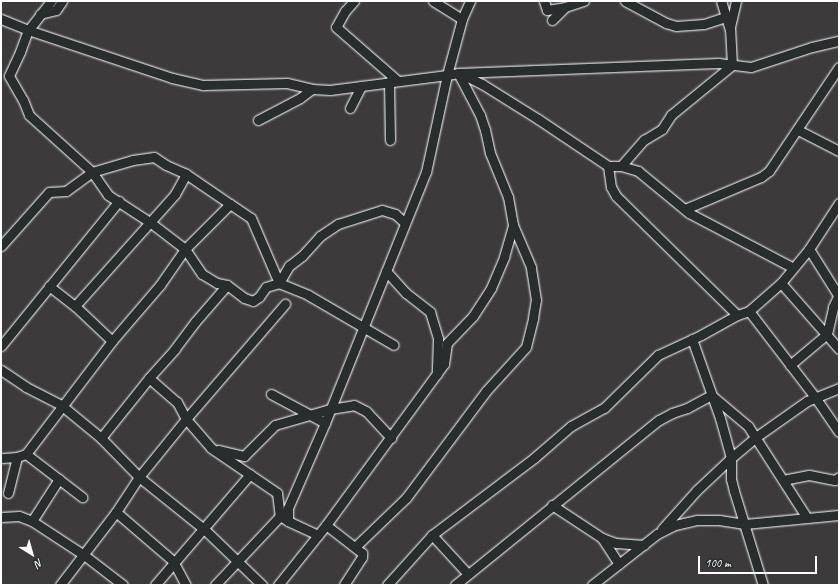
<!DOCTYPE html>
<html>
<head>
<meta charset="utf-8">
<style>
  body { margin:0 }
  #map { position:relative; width:840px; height:586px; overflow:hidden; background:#3d3a3c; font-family:Caveat,sans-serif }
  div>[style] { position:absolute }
  .roads { filter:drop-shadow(0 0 1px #fff) drop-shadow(0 0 1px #fff) }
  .minor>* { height:9px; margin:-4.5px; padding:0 4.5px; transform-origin:4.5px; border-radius:4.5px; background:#2a2d2e }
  span { translate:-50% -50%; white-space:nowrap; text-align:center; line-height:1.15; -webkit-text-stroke:4px #2a2d2e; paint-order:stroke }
  .frame { position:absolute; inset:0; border:2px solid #fff; pointer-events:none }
  .north { position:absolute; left:12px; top:534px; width:40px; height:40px; -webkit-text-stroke:3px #2a2d2e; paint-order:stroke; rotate:143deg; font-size:11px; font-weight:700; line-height:16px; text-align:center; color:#fff }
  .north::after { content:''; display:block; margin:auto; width:14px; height:18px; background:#fff; clip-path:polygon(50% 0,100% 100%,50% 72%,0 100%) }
  .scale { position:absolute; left:698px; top:556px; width:119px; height:18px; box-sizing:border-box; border:2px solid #fff; border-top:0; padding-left:5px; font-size:12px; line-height:14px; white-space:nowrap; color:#fff; -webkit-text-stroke:3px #2a2d2e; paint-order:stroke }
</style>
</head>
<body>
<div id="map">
  <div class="roads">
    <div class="minor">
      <div style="left:51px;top:1px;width:37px;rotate:128deg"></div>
      <div style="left:28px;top:30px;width:23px;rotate:110deg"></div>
      <div style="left:20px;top:52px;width:26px;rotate:115deg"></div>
      <div style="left:9px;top:76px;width:28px;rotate:60deg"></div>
      <div style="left:23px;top:100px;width:16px;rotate:68deg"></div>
      <div style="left:29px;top:115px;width:85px;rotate:42.1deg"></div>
      <div style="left:92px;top:172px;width:28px;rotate:55deg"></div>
      <div style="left:108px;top:195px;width:51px;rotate:33.1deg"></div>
      <div style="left:151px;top:223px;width:43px;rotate:37.4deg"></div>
      <div style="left:185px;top:249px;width:30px;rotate:56deg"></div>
      <div style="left:202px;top:274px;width:17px;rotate:31deg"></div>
      <div style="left:217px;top:283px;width:10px;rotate:11deg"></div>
      <div style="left:227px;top:285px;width:21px;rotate:37deg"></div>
      <div style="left:244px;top:298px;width:9px;rotate:18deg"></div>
      <div style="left:253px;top:301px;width:7px;rotate:-34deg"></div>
      <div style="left:259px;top:297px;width:12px;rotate:-55deg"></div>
      <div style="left:266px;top:287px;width:14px;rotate:-17deg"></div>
      <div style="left:279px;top:283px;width:31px;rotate:22deg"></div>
      <div style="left:308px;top:295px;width:99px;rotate:30.2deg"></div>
      <div style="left:354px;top:1px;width:13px;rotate:132deg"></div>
      <div style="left:345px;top:11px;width:18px;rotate:119deg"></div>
      <div style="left:336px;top:27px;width:82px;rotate:41.1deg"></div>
      <div style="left:433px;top:1px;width:34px;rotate:32deg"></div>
      <div style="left:544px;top:1px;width:9px;rotate:72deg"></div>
      <div style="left:547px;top:10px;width:18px;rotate:-9deg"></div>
      <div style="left:565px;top:7px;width:20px;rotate:-18deg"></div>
      <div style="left:625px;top:1px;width:47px;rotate:28.2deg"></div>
      <div style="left:666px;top:23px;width:10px;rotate:17deg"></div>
      <div style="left:676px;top:26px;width:28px;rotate:-4deg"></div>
      <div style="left:704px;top:24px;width:23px;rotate:-18deg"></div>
      <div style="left:40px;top:14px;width:16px;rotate:-14deg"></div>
      <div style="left:56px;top:10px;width:11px;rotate:-56deg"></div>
      <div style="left:1px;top:19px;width:29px;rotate:22deg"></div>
      <div style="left:28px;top:30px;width:152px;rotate:18.4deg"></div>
      <div style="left:172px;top:78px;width:32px;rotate:13deg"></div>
      <div style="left:203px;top:85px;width:84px;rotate:-1.4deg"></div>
      <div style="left:287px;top:83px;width:26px;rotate:13deg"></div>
      <div style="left:312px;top:89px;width:18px;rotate:3deg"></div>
      <div style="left:330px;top:90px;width:118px;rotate:-7.3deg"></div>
      <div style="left:447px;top:75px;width:58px;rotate:-75deg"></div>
      <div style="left:462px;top:19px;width:20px;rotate:-66deg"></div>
      <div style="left:552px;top:20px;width:18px;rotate:-45deg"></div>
      <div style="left:730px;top:27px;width:27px;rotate:-77deg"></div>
      <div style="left:460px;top:73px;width:25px;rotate:27deg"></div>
      <div style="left:482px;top:84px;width:66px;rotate:32deg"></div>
      <div style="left:538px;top:119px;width:84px;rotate:33.9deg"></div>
      <div style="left:608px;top:166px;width:13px"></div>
      <div style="left:621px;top:166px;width:18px;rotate:16deg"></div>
      <div style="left:638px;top:171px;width:66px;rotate:39.5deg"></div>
      <div style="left:689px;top:213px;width:116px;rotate:27.7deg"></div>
      <div style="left:389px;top:82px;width:58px;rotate:89deg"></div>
      <div style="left:350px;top:108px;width:25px;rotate:-63deg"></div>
      <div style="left:258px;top:120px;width:47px;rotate:-27.6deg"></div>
      <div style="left:300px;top:98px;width:15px;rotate:-37deg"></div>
      <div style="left:798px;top:130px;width:46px;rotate:27.1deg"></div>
      <div style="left:608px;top:166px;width:21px;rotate:82deg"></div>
      <div style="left:611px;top:187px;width:10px;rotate:61deg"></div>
      <div style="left:616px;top:196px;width:170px;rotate:44.5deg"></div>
      <div style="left:621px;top:166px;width:35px;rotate:-49deg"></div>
      <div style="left:644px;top:140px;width:21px;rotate:-31deg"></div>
      <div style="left:662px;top:129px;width:17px;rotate:-57deg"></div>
      <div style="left:671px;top:115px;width:79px;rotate:-39.3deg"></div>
      <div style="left:732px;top:65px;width:35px;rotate:-93deg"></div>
      <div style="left:730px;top:30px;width:30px;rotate:-107deg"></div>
      <div style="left:230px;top:204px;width:25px;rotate:34deg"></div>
      <div style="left:251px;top:218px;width:71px;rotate:66.7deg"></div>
      <div style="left:685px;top:209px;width:82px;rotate:-22.8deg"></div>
      <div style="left:761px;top:177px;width:10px;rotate:-37deg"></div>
      <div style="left:769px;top:171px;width:125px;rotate:-56.1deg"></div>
      <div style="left:1px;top:246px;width:72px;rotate:-48.4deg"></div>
      <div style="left:49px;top:192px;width:17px;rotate:-3deg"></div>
      <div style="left:66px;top:191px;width:32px;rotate:-36deg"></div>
      <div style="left:92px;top:172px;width:43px;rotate:-16.3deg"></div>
      <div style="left:133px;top:160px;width:21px;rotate:-8deg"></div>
      <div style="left:154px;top:157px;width:14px;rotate:34deg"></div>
      <div style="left:166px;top:165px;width:22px;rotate:24deg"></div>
      <div style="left:186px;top:174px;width:53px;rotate:34.3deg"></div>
      <div style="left:230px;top:204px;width:64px;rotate:135deg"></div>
      <div style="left:185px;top:249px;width:44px;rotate:124.8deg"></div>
      <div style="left:160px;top:285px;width:74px;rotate:130.6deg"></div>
      <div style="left:112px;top:341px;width:142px;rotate:127.3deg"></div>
      <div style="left:26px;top:454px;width:9px;rotate:162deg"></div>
      <div style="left:17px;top:457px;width:16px;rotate:176deg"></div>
      <div style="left:809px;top:249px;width:54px;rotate:57.8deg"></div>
      <div style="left:386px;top:271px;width:30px;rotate:48deg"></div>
      <div style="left:406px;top:293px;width:31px;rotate:38deg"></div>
      <div style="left:430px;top:312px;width:28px;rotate:73deg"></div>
      <div style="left:438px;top:339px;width:35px;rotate:92deg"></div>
      <div style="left:279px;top:283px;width:20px;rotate:-60deg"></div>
      <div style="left:289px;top:266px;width:16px;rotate:-38deg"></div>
      <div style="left:302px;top:256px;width:27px;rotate:-48deg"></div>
      <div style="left:320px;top:236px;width:22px;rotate:-34deg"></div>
      <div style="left:338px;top:224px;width:46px;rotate:-17.7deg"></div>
      <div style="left:382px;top:210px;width:14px;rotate:17deg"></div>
      <div style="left:395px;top:214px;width:13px;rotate:42deg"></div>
      <div style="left:781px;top:283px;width:88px;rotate:48.7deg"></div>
      <div style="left:227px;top:285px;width:49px;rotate:130.9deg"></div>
      <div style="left:195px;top:322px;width:34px;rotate:127deg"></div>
      <div style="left:175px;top:349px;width:39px;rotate:132deg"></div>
      <div style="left:149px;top:378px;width:37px;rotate:41deg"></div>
      <div style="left:177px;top:402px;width:19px;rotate:62deg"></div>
      <div style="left:186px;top:419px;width:38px;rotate:49deg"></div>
      <div style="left:211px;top:448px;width:80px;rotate:34.3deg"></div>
      <div style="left:277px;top:493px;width:23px;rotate:83deg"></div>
      <div style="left:280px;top:516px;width:9px;rotate:32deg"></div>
      <div style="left:49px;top:286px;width:33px;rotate:38deg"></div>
      <div style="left:75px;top:306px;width:51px;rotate:43.4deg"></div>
      <div style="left:75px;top:306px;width:150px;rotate:-48.2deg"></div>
      <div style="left:175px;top:194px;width:23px;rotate:-61deg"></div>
      <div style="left:749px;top:311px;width:108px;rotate:52.5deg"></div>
      <div style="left:815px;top:397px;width:42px;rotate:55.6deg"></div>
      <div style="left:692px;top:339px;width:84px;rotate:70.5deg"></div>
      <div style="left:720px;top:418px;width:41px;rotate:74.6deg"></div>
      <div style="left:731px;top:458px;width:21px;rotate:90deg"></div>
      <div style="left:731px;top:479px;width:12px;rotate:76deg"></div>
      <div style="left:734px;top:491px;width:98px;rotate:72.9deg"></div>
      <div style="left:1px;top:346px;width:187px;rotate:-50.9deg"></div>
      <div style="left:790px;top:365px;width:48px;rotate:-40deg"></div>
      <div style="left:827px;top:334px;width:28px;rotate:-77deg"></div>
      <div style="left:833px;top:307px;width:14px;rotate:-65deg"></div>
      <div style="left:1px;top:370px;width:30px;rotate:34deg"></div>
      <div style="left:26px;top:387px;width:39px;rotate:27deg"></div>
      <div style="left:61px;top:405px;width:52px;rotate:39.5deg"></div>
      <div style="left:101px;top:438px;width:54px;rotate:45.7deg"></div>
      <div style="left:139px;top:477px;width:83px;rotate:38.7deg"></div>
      <div style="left:204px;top:529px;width:81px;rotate:44deg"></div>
      <div style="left:271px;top:394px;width:61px;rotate:28.2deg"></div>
      <div style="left:101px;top:438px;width:77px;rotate:-51.3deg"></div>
      <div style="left:218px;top:450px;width:27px;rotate:13deg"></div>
      <div style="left:244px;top:456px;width:44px;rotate:-45deg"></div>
      <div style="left:275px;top:425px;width:57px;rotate:-16.2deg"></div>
      <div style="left:330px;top:409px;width:24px;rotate:-9deg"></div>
      <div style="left:354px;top:405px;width:13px;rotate:27deg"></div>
      <div style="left:366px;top:411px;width:37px;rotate:47deg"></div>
      <div style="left:26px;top:454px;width:71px;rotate:37.5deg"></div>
      <div style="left:783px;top:480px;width:26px;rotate:-11deg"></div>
      <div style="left:809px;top:475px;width:26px;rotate:11deg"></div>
      <div style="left:835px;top:480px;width:5px;rotate:-37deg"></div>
      <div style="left:8px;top:493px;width:37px;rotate:-76deg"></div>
      <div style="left:552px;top:505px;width:60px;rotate:33.4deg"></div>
      <div style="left:602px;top:538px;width:15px;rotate:20deg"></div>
      <div style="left:616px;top:543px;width:28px;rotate:4deg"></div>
      <div style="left:116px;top:512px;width:75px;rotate:40.7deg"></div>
      <div style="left:173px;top:561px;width:27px;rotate:62deg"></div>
      <div style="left:1px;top:517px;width:18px;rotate:-3deg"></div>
      <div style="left:19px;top:516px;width:14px;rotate:21deg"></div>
      <div style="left:32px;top:521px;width:62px;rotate:33.2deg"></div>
      <div style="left:84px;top:555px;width:49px;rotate:37.6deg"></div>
      <div style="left:32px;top:521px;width:50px;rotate:-57.3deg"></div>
      <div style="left:326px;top:525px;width:46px;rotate:37.9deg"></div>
      <div style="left:362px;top:553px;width:4px;rotate:90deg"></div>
      <div style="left:362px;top:557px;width:33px;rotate:123deg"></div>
      <div style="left:662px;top:529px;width:52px;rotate:-48.1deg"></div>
      <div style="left:697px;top:490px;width:47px;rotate:-43.3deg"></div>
      <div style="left:731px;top:458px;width:33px;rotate:-40deg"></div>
      <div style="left:756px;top:437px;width:62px;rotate:-35.2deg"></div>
      <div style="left:807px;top:401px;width:35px;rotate:-22deg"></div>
      <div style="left:318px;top:535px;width:33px;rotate:-155deg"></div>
      <div style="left:288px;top:521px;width:13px;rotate:-90deg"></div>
      <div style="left:288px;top:508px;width:93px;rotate:-66.5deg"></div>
      <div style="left:325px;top:423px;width:271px;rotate:-68.1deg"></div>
      <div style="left:426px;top:172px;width:99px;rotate:-77.8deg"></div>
      <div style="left:447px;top:75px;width:11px;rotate:-10deg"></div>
      <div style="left:458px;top:73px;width:260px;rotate:-2.2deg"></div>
      <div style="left:718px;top:63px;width:33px;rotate:7deg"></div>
      <div style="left:751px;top:67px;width:64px;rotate:-18.2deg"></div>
      <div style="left:812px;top:47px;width:28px;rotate:-13deg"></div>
      <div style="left:432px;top:535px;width:52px;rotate:47.4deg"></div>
      <div style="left:602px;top:538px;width:31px;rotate:57deg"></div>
      <div style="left:355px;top:547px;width:71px;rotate:-43.9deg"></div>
      <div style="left:406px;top:498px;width:134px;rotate:-53.2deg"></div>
      <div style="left:486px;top:391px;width:59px;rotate:-47.7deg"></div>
      <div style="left:526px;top:347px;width:30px;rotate:-76deg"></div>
      <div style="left:533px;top:318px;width:18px;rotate:-81deg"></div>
      <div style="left:536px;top:300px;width:33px;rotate:-99deg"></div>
      <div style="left:531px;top:267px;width:46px;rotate:-113.2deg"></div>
      <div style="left:513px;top:225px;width:28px;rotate:-100deg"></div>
      <div style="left:508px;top:197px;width:48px;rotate:-112.2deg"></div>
      <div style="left:490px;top:153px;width:24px;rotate:-102deg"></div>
      <div style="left:485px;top:130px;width:16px;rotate:-108deg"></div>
      <div style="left:480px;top:115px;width:47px;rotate:-117.6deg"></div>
      <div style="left:60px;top:585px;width:92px;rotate:-52.5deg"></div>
      <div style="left:116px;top:512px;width:42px;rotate:-56.7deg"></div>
      <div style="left:139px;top:477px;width:75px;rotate:-51deg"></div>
      <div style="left:186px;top:419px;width:152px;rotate:-49.3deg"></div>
      <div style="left:155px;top:585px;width:146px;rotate:-49.4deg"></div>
      <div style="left:215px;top:585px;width:95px;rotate:-46.7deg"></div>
      <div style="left:278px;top:585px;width:77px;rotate:-51.3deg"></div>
      <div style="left:326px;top:525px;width:200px;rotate:-53.8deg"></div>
      <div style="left:444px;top:364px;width:21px;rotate:-82deg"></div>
      <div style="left:447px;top:343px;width:37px;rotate:-46deg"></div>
      <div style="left:473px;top:316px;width:33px;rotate:-57deg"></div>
      <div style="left:491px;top:288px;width:34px;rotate:-67deg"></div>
      <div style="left:504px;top:257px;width:33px;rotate:-74deg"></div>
      <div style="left:387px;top:585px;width:67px;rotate:-48deg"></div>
      <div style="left:432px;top:535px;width:128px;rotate:-37deg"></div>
      <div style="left:534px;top:458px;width:49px;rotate:-40.9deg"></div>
      <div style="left:571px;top:426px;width:38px;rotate:-29deg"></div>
      <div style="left:604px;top:408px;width:76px;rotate:-44.5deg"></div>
      <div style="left:658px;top:355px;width:47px;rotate:-24.9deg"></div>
      <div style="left:701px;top:335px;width:41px;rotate:-29.1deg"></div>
      <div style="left:737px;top:315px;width:13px;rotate:-18deg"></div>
      <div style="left:749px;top:311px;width:43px;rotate:-41.2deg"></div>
      <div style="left:781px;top:283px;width:44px;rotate:-50.5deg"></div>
      <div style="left:809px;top:249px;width:55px;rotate:-56.9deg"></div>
      <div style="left:455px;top:585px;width:262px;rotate:-39deg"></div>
      <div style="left:659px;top:420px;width:15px;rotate:-28deg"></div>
      <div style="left:672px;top:413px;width:16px;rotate:-18deg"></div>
      <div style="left:687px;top:408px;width:27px;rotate:-28deg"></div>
      <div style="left:711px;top:395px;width:48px;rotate:40deg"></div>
      <div style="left:748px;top:426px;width:109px;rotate:57.3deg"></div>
      <div style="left:592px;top:585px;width:83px;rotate:-38.1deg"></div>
      <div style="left:657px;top:534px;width:20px;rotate:-27deg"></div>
      <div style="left:675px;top:525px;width:23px;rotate:-13deg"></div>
      <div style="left:697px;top:520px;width:22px"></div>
      <div style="left:719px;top:520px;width:26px;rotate:9deg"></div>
      <div style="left:745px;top:524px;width:94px;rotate:-5.5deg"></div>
    </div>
  </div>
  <div class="frame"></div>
  <div class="north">N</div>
  <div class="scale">100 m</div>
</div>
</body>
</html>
